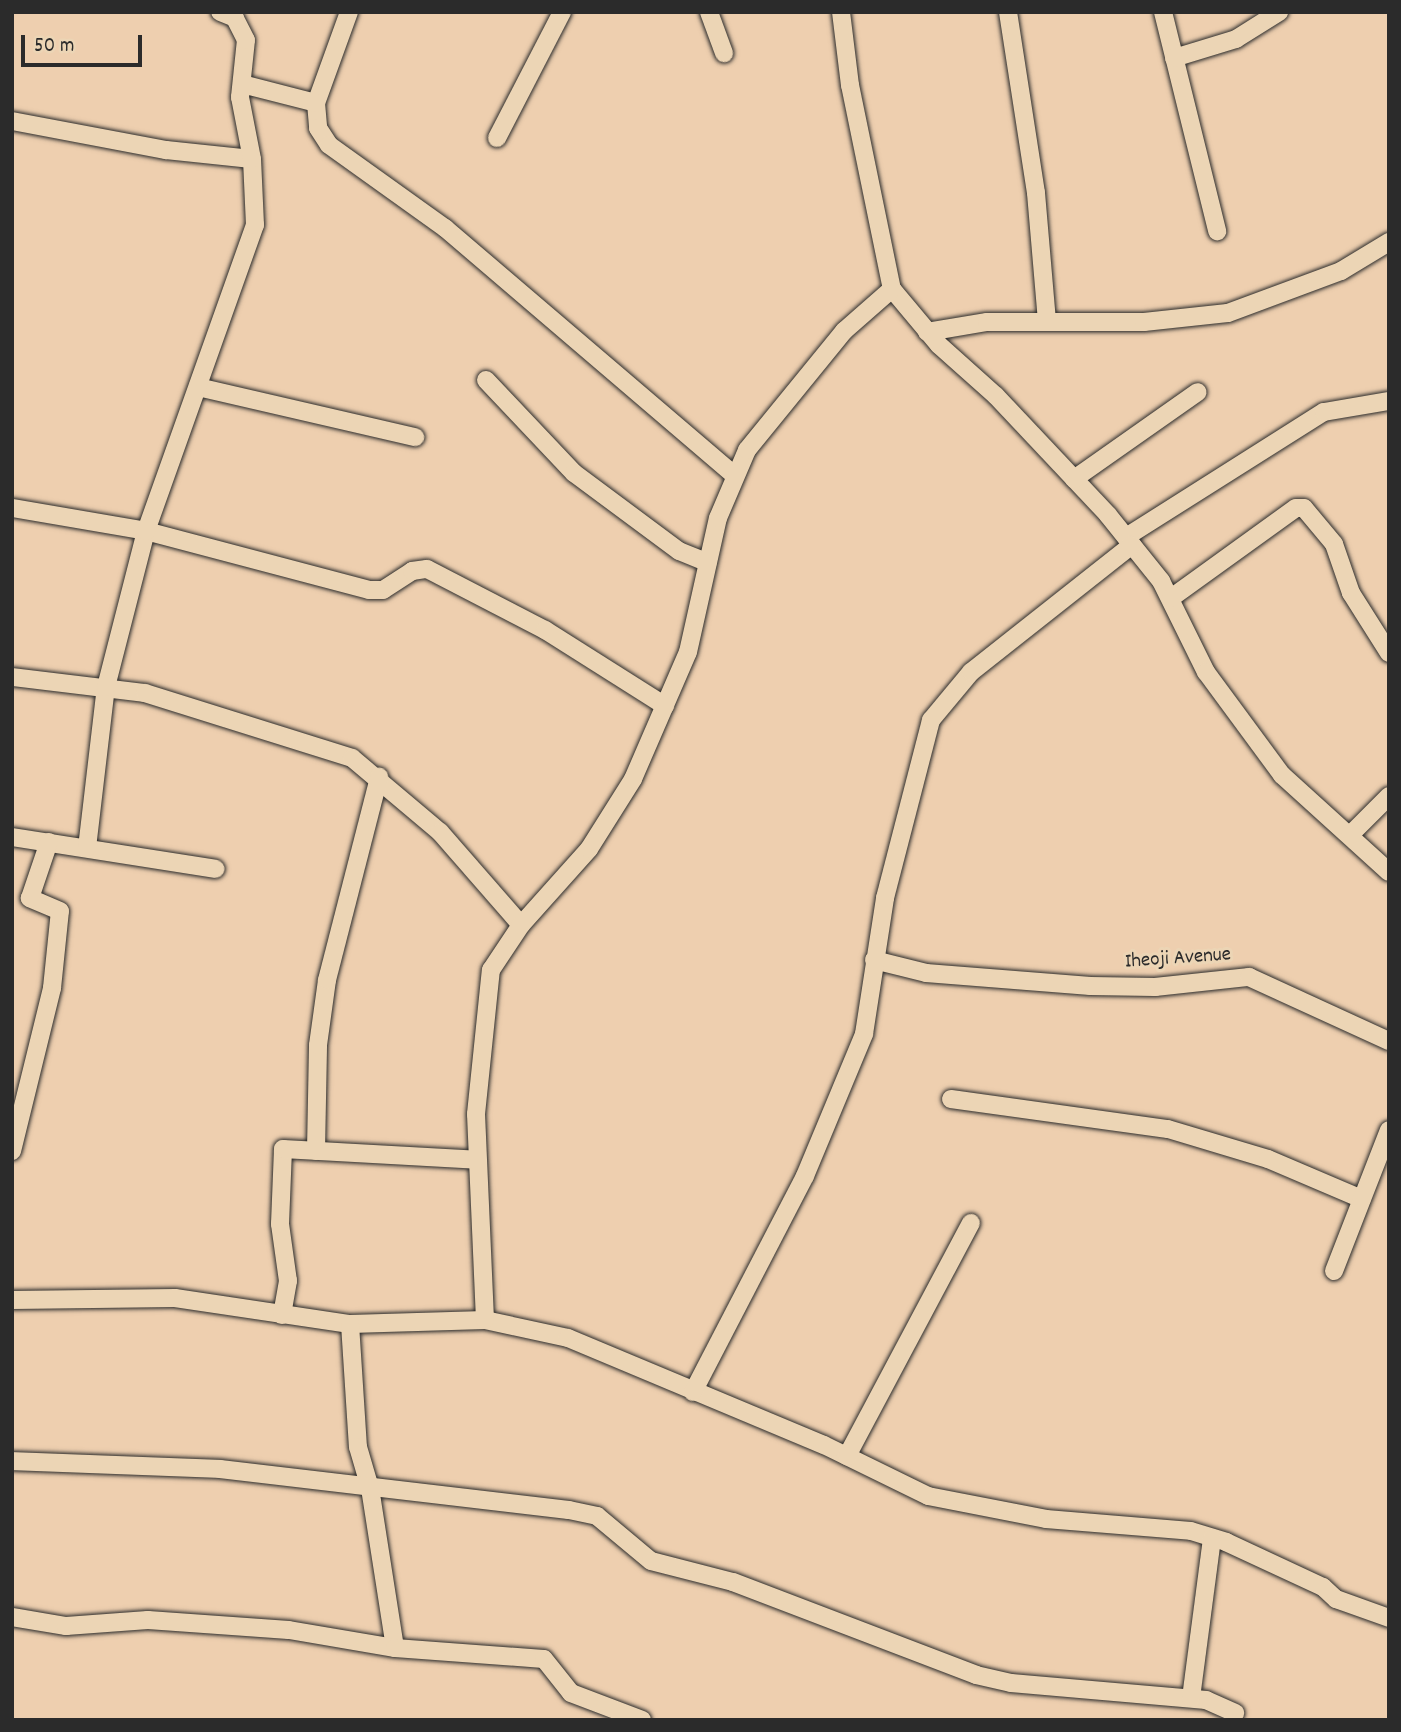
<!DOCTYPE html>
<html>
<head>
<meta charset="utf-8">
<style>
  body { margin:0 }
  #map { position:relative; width:1401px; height:1732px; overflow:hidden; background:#eecfaf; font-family:Dekko,sans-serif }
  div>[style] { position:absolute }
  .roads { filter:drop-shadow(0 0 2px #2b2b2b) drop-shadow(0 0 2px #2b2b2b) }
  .minor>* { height:18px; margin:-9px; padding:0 9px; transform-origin:9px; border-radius:9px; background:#ecd5b5 }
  span { translate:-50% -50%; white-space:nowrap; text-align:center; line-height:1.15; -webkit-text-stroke:6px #ecd5b5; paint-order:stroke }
  .street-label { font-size:21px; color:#2b2b2b }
  .frame { position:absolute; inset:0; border:14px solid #2b2b2b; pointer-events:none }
  .scale { position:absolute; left:21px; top:35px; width:121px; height:32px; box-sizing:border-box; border:4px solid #2b2b2b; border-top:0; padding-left:9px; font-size:21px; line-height:24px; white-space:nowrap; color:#2b2b2b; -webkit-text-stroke:5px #ecd5b5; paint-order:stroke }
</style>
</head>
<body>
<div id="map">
  <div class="roads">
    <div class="minor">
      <div style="left:349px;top:12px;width:97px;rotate:109.9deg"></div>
      <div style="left:316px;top:103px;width:25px;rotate:85deg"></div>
      <div style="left:318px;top:128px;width:20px;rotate:57deg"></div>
      <div style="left:329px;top:145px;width:143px;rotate:35.6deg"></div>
      <div style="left:445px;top:228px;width:380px;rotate:40.5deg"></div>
      <div style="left:709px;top:12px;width:44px;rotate:69.9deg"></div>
      <div style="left:841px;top:12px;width:74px;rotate:83deg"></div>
      <div style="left:850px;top:85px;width:208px;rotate:78.4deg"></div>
      <div style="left:892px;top:289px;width:73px;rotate:50deg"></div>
      <div style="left:939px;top:345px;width:76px;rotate:41.8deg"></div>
      <div style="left:996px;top:396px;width:163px;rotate:46.7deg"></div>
      <div style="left:1108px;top:515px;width:85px;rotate:51.2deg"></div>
      <div style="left:1161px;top:581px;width:102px;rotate:63.7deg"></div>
      <div style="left:1206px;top:672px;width:128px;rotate:53.6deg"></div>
      <div style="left:1282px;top:775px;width:144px;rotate:42.2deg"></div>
      <div style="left:1008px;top:12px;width:183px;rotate:81.2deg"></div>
      <div style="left:1036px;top:193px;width:128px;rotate:85.1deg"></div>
      <div style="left:1163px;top:12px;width:226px;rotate:76.1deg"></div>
      <div style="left:1174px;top:58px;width:65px;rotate:-17deg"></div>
      <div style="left:1236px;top:39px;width:51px;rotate:-32.1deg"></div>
      <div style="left:242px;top:84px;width:76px;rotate:14.4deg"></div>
      <div style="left:12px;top:121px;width:157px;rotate:10.7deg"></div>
      <div style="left:166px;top:150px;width:86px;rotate:6deg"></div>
      <div style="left:497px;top:138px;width:142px;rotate:-62.7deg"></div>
      <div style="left:927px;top:332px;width:61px;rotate:-9.5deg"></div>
      <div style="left:987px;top:322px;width:157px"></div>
      <div style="left:1144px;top:322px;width:84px;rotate:-6.1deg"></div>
      <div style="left:1228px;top:313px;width:121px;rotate:-20.4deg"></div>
      <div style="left:1341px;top:271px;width:56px;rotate:-31.1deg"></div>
      <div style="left:486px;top:380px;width:128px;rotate:46.6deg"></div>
      <div style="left:574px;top:473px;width:131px;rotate:36.6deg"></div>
      <div style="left:679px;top:551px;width:31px;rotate:22deg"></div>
      <div style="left:198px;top:387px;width:223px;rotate:13deg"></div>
      <div style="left:1074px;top:479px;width:151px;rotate:-35.1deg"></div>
      <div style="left:12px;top:508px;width:136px;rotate:9.7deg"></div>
      <div style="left:146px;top:531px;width:231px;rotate:14.8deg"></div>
      <div style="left:369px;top:590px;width:14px"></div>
      <div style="left:383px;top:590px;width:35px;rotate:-33deg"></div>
      <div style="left:412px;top:571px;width:15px;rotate:-8deg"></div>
      <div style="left:427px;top:569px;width:133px;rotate:27.3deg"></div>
      <div style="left:545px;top:630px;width:142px;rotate:32.3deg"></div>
      <div style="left:1126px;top:537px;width:234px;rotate:-32.3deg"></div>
      <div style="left:1324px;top:412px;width:66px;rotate:-9.6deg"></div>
      <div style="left:1171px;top:598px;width:154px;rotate:-35.8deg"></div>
      <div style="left:1296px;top:508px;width:8px"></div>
      <div style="left:1304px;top:508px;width:47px;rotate:50.2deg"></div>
      <div style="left:1334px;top:544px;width:52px;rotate:70.9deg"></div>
      <div style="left:1351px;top:593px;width:71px;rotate:57.7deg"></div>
      <div style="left:12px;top:677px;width:134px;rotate:6.9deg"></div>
      <div style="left:145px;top:693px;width:217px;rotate:17.4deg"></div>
      <div style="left:352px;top:758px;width:115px;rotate:40.1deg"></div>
      <div style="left:440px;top:832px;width:123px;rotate:48.9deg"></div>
      <div style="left:1350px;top:835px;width:55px;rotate:-45deg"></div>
      <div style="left:12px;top:837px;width:206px;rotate:8.9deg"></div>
      <div style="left:87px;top:848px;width:162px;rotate:-83.3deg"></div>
      <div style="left:106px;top:687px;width:161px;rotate:-75.6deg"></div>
      <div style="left:146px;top:531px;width:325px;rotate:-70.4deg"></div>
      <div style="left:255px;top:225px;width:66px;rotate:-92.6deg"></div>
      <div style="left:252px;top:159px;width:63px;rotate:-101deg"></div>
      <div style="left:240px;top:97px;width:57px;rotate:-84deg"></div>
      <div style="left:246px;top:40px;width:25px;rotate:-117deg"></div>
      <div style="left:235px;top:18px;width:16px;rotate:-158deg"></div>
      <div style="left:874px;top:960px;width:54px;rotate:14deg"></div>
      <div style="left:926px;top:973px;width:165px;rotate:4.5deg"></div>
      <div style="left:1090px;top:986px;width:65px;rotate:0.9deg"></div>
      <div style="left:1155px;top:987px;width:95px;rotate:-6.1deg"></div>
      <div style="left:1249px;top:977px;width:154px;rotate:24.6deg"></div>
      <div style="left:951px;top:1099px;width:219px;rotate:7.9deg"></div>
      <div style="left:1168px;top:1129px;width:104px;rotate:16.7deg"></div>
      <div style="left:1268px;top:1159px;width:102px;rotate:23.1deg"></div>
      <div style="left:12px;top:1151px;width:168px;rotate:-76.2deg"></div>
      <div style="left:52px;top:988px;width:77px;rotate:-84.1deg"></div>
      <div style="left:60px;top:911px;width:33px;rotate:-157deg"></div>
      <div style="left:30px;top:898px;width:59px;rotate:-71.3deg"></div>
      <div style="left:316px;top:1151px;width:106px;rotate:-88.9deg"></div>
      <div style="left:318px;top:1045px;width:66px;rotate:-82.1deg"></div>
      <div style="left:327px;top:980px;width:210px;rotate:-75.6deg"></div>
      <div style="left:1334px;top:1271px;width:151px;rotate:-68.7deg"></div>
      <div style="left:12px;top:1300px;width:163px;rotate:-0.7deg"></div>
      <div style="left:175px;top:1298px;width:177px;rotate:8.5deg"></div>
      <div style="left:350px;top:1324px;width:135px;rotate:-1.7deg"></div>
      <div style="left:485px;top:1320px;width:85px;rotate:12.2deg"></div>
      <div style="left:568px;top:1338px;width:277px;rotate:22.7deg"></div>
      <div style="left:824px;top:1445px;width:116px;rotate:26.1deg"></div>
      <div style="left:928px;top:1496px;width:120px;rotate:11deg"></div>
      <div style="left:1046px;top:1519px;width:145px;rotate:4.7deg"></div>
      <div style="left:1191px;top:1531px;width:37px;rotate:17deg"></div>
      <div style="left:1226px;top:1542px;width:107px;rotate:24.9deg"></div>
      <div style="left:1323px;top:1587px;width:18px;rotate:43deg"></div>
      <div style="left:1336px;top:1599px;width:56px;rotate:19.7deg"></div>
      <div style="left:282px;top:1315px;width:35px;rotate:-80deg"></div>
      <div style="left:288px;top:1281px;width:58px;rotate:-98deg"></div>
      <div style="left:280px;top:1224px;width:75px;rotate:-87.7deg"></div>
      <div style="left:283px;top:1149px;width:194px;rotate:3.2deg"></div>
      <div style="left:485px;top:1320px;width:206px;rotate:-92.5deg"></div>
      <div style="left:476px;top:1114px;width:145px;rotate:-84.1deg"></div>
      <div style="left:491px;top:970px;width:54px;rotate:-56.3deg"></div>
      <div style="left:521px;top:925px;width:102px;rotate:-48.2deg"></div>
      <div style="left:589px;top:849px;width:83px;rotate:-57.8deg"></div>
      <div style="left:633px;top:779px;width:138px;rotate:-66.6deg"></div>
      <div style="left:688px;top:652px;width:137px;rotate:-77.4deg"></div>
      <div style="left:718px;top:518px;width:74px;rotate:-66.9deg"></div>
      <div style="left:747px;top:450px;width:154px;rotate:-50.8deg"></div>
      <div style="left:844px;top:331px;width:64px;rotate:-41.2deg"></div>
      <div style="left:350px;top:1324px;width:123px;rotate:86.3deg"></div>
      <div style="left:358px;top:1447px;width:43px;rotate:73.7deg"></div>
      <div style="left:370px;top:1488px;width:162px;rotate:81.1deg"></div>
      <div style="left:693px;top:1392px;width:243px;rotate:-62.6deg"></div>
      <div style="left:805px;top:1176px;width:154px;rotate:-67.4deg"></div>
      <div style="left:864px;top:1034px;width:138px;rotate:-81.2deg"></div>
      <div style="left:885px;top:898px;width:184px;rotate:-75.5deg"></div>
      <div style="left:931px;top:720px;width:62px;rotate:-50.2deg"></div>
      <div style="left:971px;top:672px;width:205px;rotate:-38.3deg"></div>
      <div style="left:847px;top:1456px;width:264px;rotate:-62deg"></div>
      <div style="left:12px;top:1461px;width:208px;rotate:2.2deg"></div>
      <div style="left:220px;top:1469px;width:351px;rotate:6.7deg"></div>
      <div style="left:569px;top:1510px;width:29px;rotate:12deg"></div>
      <div style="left:597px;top:1516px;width:70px;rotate:39.8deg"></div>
      <div style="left:651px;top:1561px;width:85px;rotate:14.4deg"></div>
      <div style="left:733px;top:1582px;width:260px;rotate:20.9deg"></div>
      <div style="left:976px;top:1675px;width:36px;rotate:13deg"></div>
      <div style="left:1011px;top:1683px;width:196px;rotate:5deg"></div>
      <div style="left:1206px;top:1700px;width:32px;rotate:24deg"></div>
      <div style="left:12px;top:1617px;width:55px;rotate:9.5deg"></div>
      <div style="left:66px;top:1626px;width:82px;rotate:-4.2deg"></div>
      <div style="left:148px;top:1620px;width:141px;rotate:4.1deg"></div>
      <div style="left:289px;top:1630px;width:108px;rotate:9.6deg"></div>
      <div style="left:395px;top:1648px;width:149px;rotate:4.2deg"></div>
      <div style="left:544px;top:1659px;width:43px;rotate:51.5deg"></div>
      <div style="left:571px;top:1693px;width:76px;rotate:20.8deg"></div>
      <div style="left:1191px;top:1698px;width:161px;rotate:-82.5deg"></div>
    </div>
  </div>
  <div class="street-label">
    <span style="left:1178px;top:959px;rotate:-4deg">Iheoji Avenue</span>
  </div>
  <div class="frame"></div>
  <div class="scale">50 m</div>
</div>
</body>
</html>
